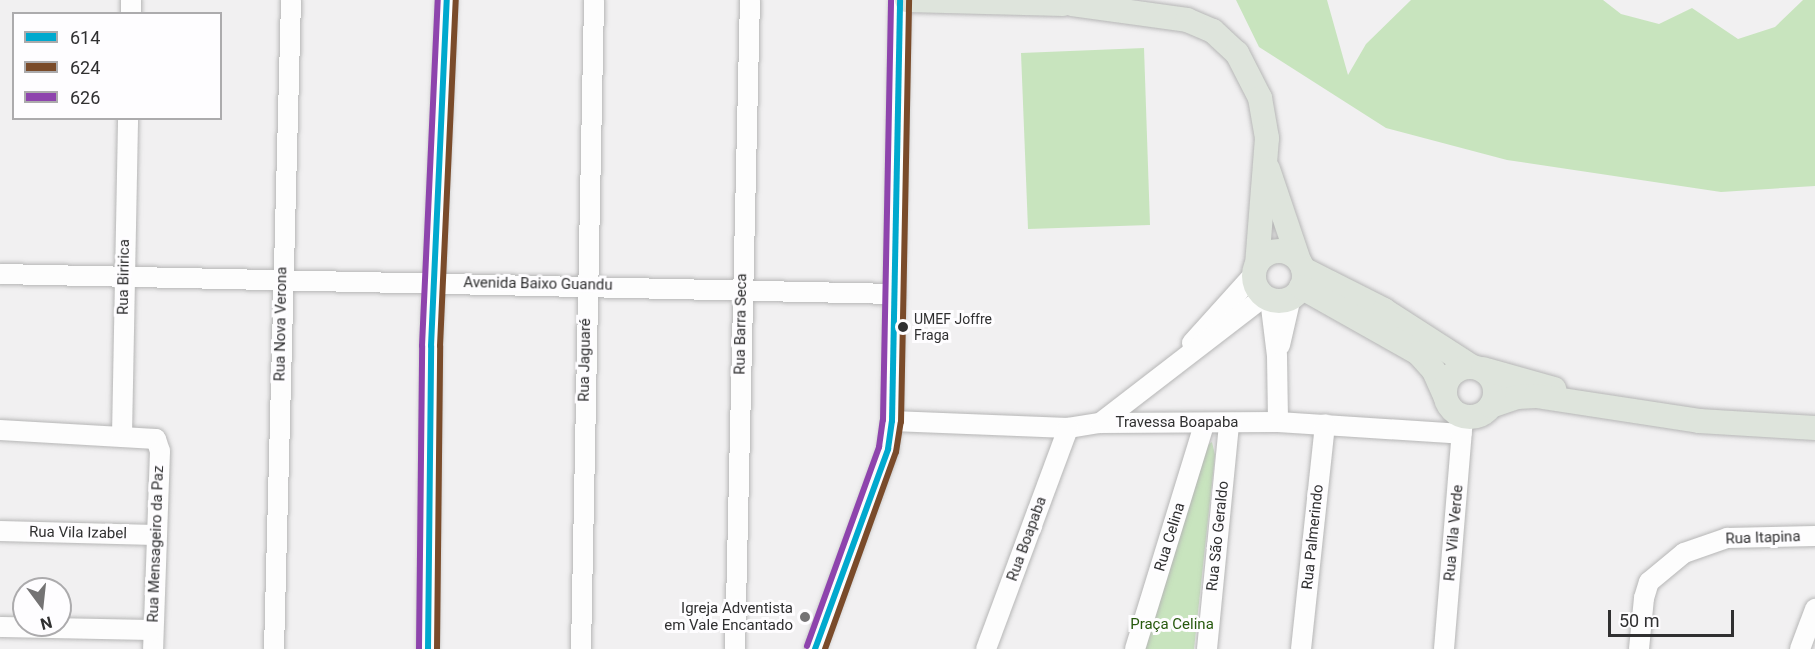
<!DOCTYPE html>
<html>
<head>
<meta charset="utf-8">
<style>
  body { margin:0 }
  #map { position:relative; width:1815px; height:649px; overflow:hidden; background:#f1f0f1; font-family:Roboto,sans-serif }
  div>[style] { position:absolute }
  .green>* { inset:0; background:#c8e4be }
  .roads { filter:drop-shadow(0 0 2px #b6b6b6) drop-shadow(0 0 2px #b6b6b6) }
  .minor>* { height:20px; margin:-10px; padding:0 10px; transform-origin:10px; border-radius:10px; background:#fdfdfd }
  .major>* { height:24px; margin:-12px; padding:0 12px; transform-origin:12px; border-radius:12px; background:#dee4dc }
  .major>.ring { margin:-12px; padding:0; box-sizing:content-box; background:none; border:24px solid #dee4dc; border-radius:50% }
  .bus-1>* { height:6px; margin:-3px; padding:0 3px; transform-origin:3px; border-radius:3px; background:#00a9ce }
  .bus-2>* { height:6px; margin:-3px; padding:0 3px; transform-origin:3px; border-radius:3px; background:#7a4b2a }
  .bus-3>* { height:6px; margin:-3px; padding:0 3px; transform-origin:3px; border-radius:3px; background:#8e44ad }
  .dots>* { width:16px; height:16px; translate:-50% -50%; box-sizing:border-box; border:3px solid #fefdff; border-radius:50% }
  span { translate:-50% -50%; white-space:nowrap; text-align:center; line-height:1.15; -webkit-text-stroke:6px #fefdff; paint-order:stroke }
  .bus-label { font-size:14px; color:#303031 }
  .left { translate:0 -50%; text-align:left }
  .street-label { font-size:15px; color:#303031 }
  .poi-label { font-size:15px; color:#303031 }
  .right { translate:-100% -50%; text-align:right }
  .park-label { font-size:15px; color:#27590e }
  .legend { position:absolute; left:12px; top:12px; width:210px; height:108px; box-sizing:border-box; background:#fefdff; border:2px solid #acabad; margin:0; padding:8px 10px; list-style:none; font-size:18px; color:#303031 }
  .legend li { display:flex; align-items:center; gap:12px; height:30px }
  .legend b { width:30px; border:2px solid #acabad }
  .north { position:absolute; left:12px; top:577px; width:60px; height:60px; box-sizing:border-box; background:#fefdff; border:2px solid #acabad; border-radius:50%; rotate:165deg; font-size:16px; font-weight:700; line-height:24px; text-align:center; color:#303031 }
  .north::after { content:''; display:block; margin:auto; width:21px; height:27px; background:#747374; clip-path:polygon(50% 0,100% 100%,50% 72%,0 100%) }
  .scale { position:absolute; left:1608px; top:610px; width:126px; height:27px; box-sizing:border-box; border:3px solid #303031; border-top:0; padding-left:8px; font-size:18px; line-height:21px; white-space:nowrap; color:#303031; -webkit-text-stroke:4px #fefdff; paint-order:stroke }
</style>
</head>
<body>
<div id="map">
  <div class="green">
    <div style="clip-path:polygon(1236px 0,1327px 0,1348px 75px,1366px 44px,1411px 0,1603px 0,1621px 14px,1659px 24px,1692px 8px,1738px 39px,1775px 27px,1803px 0,1815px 0,1815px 186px,1721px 192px,1507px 160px,1386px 128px,1259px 47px)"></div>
    <div style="clip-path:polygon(1144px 48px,1150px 225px,1028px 229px,1021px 53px)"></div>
    <div style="clip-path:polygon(1212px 442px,1215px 455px,1194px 649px,1139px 649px,1203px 448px)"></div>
  </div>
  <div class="roads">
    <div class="minor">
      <div style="left:131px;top:14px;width:14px;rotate:-90deg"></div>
      <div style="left:0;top:274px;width:895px;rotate:1.28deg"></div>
      <div style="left:1270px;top:299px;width:57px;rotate:83deg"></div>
      <div style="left:1277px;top:356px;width:66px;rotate:89.1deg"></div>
      <div style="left:1192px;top:343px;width:94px;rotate:-48deg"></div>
      <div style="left:1280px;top:345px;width:49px;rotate:-77.1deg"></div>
      <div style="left:892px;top:421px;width:176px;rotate:2.3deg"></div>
      <div style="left:1068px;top:428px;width:32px;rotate:-9deg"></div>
      <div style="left:1100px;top:423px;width:178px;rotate:-0.3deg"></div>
      <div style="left:1278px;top:422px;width:184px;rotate:3.7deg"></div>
      <div style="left:1100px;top:423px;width:208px;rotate:-37.6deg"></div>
      <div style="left:0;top:430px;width:156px;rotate:3.3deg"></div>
      <div style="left:156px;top:439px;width:13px;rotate:72deg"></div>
      <div style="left:160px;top:451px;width:198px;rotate:92deg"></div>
      <div style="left:122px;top:435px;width:317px;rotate:-88.9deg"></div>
      <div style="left:0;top:531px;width:155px;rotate:1.5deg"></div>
      <div style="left:0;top:627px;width:153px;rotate:1.1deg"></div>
      <div style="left:274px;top:649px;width:649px;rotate:-88.5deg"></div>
      <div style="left:428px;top:649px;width:303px;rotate:-89.4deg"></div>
      <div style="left:431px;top:346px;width:346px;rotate:-87.4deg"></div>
      <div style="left:581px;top:649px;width:649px;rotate:-88.85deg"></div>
      <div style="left:735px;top:649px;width:649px;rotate:-88.68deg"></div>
      <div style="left:815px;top:649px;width:213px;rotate:-69.9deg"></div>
      <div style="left:888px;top:449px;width:28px;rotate:-82deg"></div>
      <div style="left:892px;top:421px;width:421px;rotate:-88.9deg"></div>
      <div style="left:986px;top:649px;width:236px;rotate:-69.6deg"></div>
      <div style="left:1135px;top:649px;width:234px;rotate:-72.9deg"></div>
      <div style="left:1207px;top:649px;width:227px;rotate:-84.4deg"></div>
      <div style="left:1301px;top:649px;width:226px;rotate:-83.9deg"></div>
      <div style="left:1444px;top:649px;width:233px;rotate:-85.3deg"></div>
      <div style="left:1639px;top:649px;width:51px;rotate:-84.4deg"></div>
      <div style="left:1644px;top:598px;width:17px;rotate:-73deg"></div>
      <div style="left:1649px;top:582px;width:45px;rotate:-39.6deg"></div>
      <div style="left:1684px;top:553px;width:46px;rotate:-19.2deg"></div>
      <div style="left:1727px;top:538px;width:88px;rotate:-1.3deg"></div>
      <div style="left:1800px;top:649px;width:43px;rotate:-69.4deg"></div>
    </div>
    <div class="major">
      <div style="left:907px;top:0;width:156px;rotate:1.5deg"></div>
      <div style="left:1072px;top:4px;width:116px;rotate:7.9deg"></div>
      <div style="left:1187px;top:20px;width:28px;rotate:23deg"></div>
      <div style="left:1213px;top:31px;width:33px;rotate:43deg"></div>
      <div style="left:1237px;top:53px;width:51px;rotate:62.9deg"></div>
      <div style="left:1260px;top:98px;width:41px;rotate:80.1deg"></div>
      <div style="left:1267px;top:138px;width:126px;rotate:94.5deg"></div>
      <div style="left:1268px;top:169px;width:97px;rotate:71.4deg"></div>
      <div class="ring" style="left:1254px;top:251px;width:26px;height:26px"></div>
      <div style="left:1303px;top:269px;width:91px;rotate:26.8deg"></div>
      <div style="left:1384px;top:310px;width:103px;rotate:32.8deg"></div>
      <div style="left:1301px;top:287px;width:134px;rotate:29.4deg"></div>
      <div style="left:1418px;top:353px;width:24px;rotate:48deg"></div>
      <div style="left:1434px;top:371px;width:27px;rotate:66deg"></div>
      <div class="ring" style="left:1445px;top:367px;width:26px;height:26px"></div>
      <div style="left:1483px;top:369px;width:74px;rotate:15.7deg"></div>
      <div style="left:1491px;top:406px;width:28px;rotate:-19deg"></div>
      <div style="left:1517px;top:397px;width:19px;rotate:-3deg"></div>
      <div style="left:1536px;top:396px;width:165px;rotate:8.7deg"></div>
      <div style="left:1699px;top:421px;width:116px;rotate:3.5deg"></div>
    </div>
  </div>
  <div class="bus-1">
    <div style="left:428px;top:649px;width:303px;rotate:-89.4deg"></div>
    <div style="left:431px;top:346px;width:346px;rotate:-87.4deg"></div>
    <div style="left:815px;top:649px;width:213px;rotate:-69.9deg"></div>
    <div style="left:888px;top:449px;width:28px;rotate:-82deg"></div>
    <div style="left:892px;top:421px;width:421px;rotate:-88.9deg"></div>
  </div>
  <div class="bus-2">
    <div style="left:437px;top:649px;width:303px;rotate:-89.4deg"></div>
    <div style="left:440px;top:346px;width:346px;rotate:-87.4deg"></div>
    <div style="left:825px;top:649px;width:209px;rotate:-70.2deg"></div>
    <div style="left:896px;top:452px;width:30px;rotate:-81deg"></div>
    <div style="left:901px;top:422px;width:422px;rotate:-88.9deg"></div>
  </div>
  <div class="bus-3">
    <div style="left:807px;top:646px;width:212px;rotate:-70.1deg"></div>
    <div style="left:879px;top:447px;width:27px;rotate:-82deg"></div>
    <div style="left:883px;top:420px;width:420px;rotate:-88.9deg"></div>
    <div style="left:419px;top:649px;width:303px;rotate:-89.4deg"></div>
    <div style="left:422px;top:346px;width:346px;rotate:-87.4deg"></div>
  </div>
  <div class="dots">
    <div style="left:903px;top:327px;background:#303031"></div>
    <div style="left:805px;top:617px;background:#747374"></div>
  </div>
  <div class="bus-label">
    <span class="left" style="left:914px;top:327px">UMEF Joffre<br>Fraga</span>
  </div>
  <div class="street-label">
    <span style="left:124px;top:277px;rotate:-89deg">Rua Biririca</span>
    <span style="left:538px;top:284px;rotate:1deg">Avenida Baixo Guandu</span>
    <span style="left:281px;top:324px;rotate:-89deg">Rua Nova Verona</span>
    <span style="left:741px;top:324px;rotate:-89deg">Rua Barra Seca</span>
    <span style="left:585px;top:360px;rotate:-89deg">Rua Jaguaré</span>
    <span style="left:1177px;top:423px">Travessa Boapaba</span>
    <span style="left:78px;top:533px;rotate:1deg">Rua Vila Izabel</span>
    <span style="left:1454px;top:533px;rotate:-85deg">Rua Vila Verde</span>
    <span style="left:1218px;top:536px;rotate:-84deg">Rua São Geraldo</span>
    <span style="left:1170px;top:537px;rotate:-73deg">Rua Celina</span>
    <span style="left:1313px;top:537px;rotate:-84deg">Rua Palmerindo</span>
    <span style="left:1763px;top:538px;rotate:-2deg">Rua Itapina</span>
    <span style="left:1027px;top:539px;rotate:-70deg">Rua Boapaba</span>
    <span style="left:156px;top:544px;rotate:-88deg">Rua Mensageiro da Paz</span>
  </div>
  <div class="poi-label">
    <span class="right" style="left:793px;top:617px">Igreja Adventista<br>em Vale Encantado</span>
  </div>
  <div class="park-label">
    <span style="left:1172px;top:625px">Praça Celina</span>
  </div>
  <ul class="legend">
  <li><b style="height:8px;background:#00a9ce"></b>614</li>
  <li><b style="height:8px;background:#7a4b2a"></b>624</li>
  <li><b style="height:8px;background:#8e44ad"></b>626</li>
  </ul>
  <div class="north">N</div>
  <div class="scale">50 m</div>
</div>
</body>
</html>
